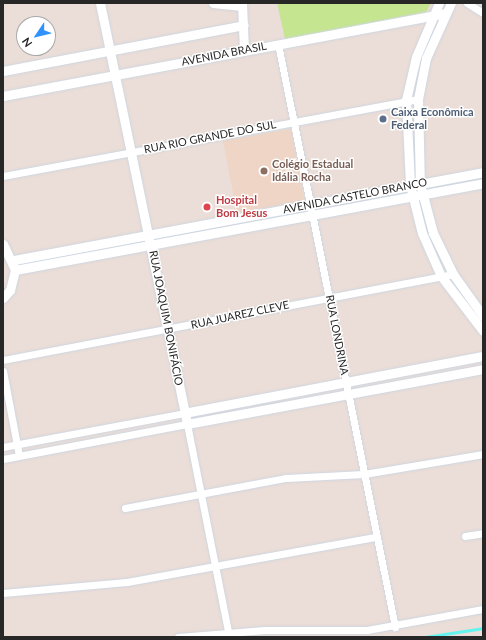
<!DOCTYPE html>
<html>
<head>
<meta charset="utf-8">
<style>
  body { margin:0 }
  #map { position:relative; width:486px; height:640px; overflow:hidden; background:#ebddd7; font-family:Lato,sans-serif }
  div>[style] { position:absolute }
  .education>* { inset:0; background:#eed5c5 }
  .green>* { inset:0; background:#c5e590 }
  .stream>* { height:2.5px; margin:-1.25px; padding:0 1.25px; transform-origin:1.25px; border-radius:1.25px; background:#63f4f0 }
  .roads { filter:drop-shadow(0 0 1px #ccd6e1) drop-shadow(0 0 1px #ccd6e1) }
  .street>* { height:7px; margin:-3.5px; padding:0 3.5px; transform-origin:3.5px; border-radius:3.5px; background:#fff }
  .secondary>* { height:9px; margin:-4.5px; padding:0 4.5px; transform-origin:4.5px; border-radius:4.5px; background:#fff }
  .dots>* { width:11px; height:11px; translate:-50% -50%; box-sizing:border-box; border:2px solid #fff; border-radius:50% }
  span { translate:-50% -50%; white-space:nowrap; text-align:center; line-height:1.15; -webkit-text-stroke:3px #fff; paint-order:stroke }
  .street-label { font-size:11px; color:#272727 }
  .service-label { font-size:11px; color:#4e5e75; font-weight:700 }
  .left { translate:0 -50%; text-align:left }
  .education-label { font-size:11px; color:#785e54; font-weight:700 }
  .health-label { font-size:11px; color:#be3a42; font-weight:700 }
  .frame { position:absolute; inset:0; border:4px solid #272727; pointer-events:none }
  .north { position:absolute; left:16px; top:16px; width:40px; height:40px; box-sizing:border-box; background:#fff; border:1px solid #a9a9a9; border-radius:50%; rotate:235deg; font-size:11px; font-weight:700; line-height:16px; text-align:center; color:#272727 }
  .north::after { content:''; display:block; margin:auto; width:14px; height:18px; background:#3092ff; clip-path:polygon(50% 0,100% 100%,50% 72%,0 100%) }
</style>
</head>
<body>
<div id="map">
  <div class="education">
    <div style="clip-path:polygon(291px 129px,304px 200px,237px 213px,223px 141px)"></div>
  </div>
  <div class="green">
    <div style="clip-path:polygon(277px 3px,431px 3px,426px 12px,285px 39px)"></div>
  </div>
  <div class="stream">
    <div style="left:425px;top:637px;width:59px;rotate:-8.8deg"></div>
  </div>
  <div class="roads">
    <div class="street">
      <div style="left:467px;top:3px;width:19px;rotate:32deg"></div>
      <div style="left:278px;top:44px;width:595px;rotate:78.65deg"></div>
      <div style="left:3px;top:176px;width:422px;rotate:-10.5deg"></div>
      <div style="left:3px;top:360px;width:458px;rotate:-10.8deg"></div>
      <div style="left:3px;top:371px;width:86px;rotate:79.3deg"></div>
      <div style="left:3px;top:447px;width:184px;rotate:-10.6deg"></div>
      <div style="left:3px;top:459px;width:187px;rotate:-10.8deg"></div>
      <div style="left:187px;top:424px;width:217px;rotate:78.8deg"></div>
      <div style="left:125px;top:508px;width:164px;rotate:-10.6deg"></div>
      <div style="left:286px;top:478px;width:78px;rotate:-2.9deg"></div>
      <div style="left:364px;top:474px;width:121px;rotate:-9.5deg"></div>
      <div style="left:465px;top:536px;width:18px;rotate:-9deg"></div>
      <div style="left:3px;top:593px;width:124px;rotate:-5.1deg"></div>
      <div style="left:127px;top:582px;width:252px;rotate:-10.3deg"></div>
      <div style="left:178px;top:637px;width:87px;rotate:-4.6deg"></div>
      <div style="left:265px;top:630px;width:102px"></div>
      <div style="left:367px;top:630px;width:118px;rotate:-10.3deg"></div>
    </div>
    <div class="secondary">
      <div style="left:100px;top:3px;width:430px;rotate:78.3deg"></div>
      <div style="left:187px;top:424px;width:301px;rotate:-10.5deg"></div>
      <div style="left:213px;top:3px;width:29px;rotate:6deg"></div>
      <div style="left:242px;top:3px;width:47px;rotate:87.6deg"></div>
      <div style="left:439px;top:3px;width:59px;rotate:113.1deg"></div>
      <div style="left:416px;top:57px;width:44px;rotate:103.1deg"></div>
      <div style="left:406px;top:100px;width:85px;rotate:87.3deg"></div>
      <div style="left:410px;top:185px;width:49px;rotate:76deg"></div>
      <div style="left:422px;top:233px;width:47px;rotate:66.2deg"></div>
      <div style="left:441px;top:276px;width:69px;rotate:52.6deg"></div>
      <div style="left:451px;top:3px;width:60px;rotate:114.4deg"></div>
      <div style="left:426px;top:58px;width:42px;rotate:101deg"></div>
      <div style="left:418px;top:99px;width:85px;rotate:88.7deg"></div>
      <div style="left:420px;top:184px;width:51px;rotate:75.1deg"></div>
      <div style="left:433px;top:233px;width:46px;rotate:64deg"></div>
      <div style="left:453px;top:274px;width:52px;rotate:54.5deg"></div>
      <div style="left:3px;top:71px;width:245px;rotate:-10.8deg"></div>
      <div style="left:3px;top:96px;width:450px;rotate:-10.6deg"></div>
      <div style="left:3px;top:244px;width:29px;rotate:65deg"></div>
      <div style="left:15px;top:270px;width:21px;rotate:104deg"></div>
      <div style="left:10px;top:290px;width:11px;rotate:131deg"></div>
      <div style="left:14px;top:260px;width:477px;rotate:-10.6deg"></div>
      <div style="left:15px;top:270px;width:476px;rotate:-10.5deg"></div>
      <div style="left:184px;top:413px;width:304px;rotate:-10.8deg"></div>
    </div>
  </div>
  <div class="dots">
    <div style="left:383px;top:119px;background:#5c6f8a"></div>
    <div style="left:264px;top:171px;background:#8d6e63"></div>
    <div style="left:207px;top:207px;background:#e0444e"></div>
  </div>
  <div class="street-label">
    <span style="left:224px;top:54px;rotate:-11deg">AVENIDA BRASIL</span>
    <span style="left:210px;top:137px;rotate:-11deg">RUA RIO GRANDE DO SUL</span>
    <span style="left:355px;top:196px;rotate:-11deg">AVENIDA CASTELO BRANCO</span>
    <span style="left:240px;top:315px;rotate:-12deg">RUA JUAREZ CLEVE</span>
    <span style="left:166px;top:318px;rotate:79deg">RUA JOAQUIM BONIFÁCIO</span>
    <span style="left:337px;top:335px;rotate:79deg">RUA LONDRINA</span>
  </div>
  <div class="service-label">
    <span class="left" style="left:391px;top:119px">Caixa Econômica<br>Federal</span>
  </div>
  <div class="education-label">
    <span class="left" style="left:272px;top:171px">Colégio Estadual<br>Idália Rocha</span>
  </div>
  <div class="health-label">
    <span class="left" style="left:216px;top:207px">Hospital<br>Bom Jesus</span>
  </div>
  <div class="frame"></div>
  <div class="north">N</div>
</div>
</body>
</html>
